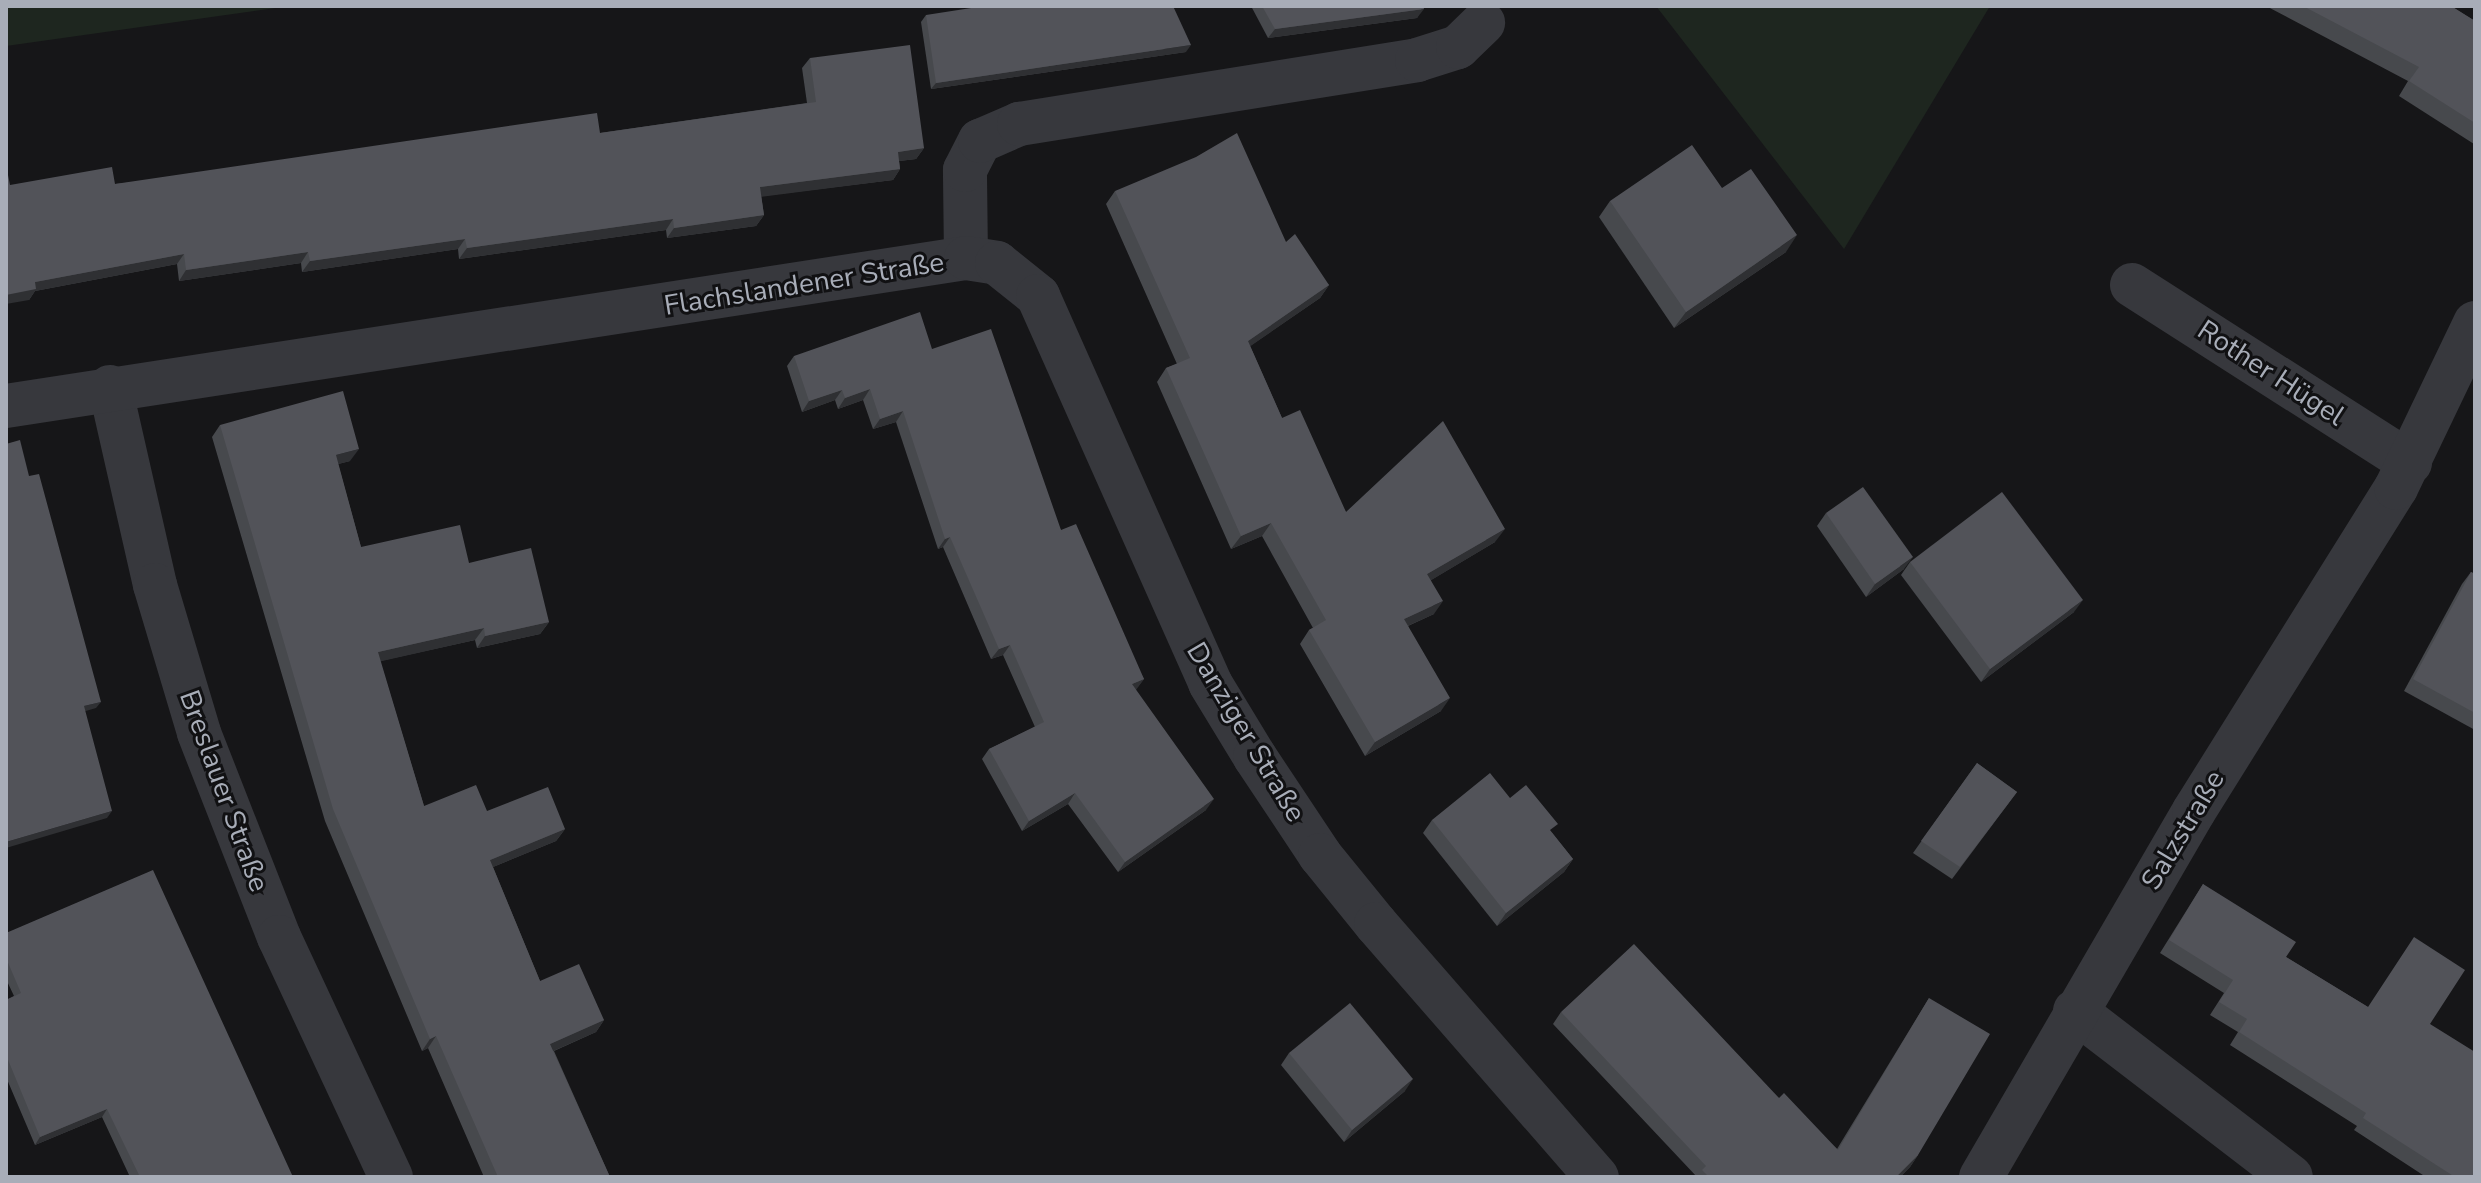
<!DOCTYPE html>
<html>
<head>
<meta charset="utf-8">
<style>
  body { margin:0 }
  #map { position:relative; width:2481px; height:1183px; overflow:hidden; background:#161618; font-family:"Nunito Sans",sans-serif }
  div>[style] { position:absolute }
  .green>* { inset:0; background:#1e261f }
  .minor>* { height:44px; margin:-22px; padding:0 22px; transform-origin:22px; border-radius:22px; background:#37383d }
  .wall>* { inset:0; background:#47494d }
  .shaded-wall>* { inset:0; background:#2f3033 }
  .building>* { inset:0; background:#525359 }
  span { translate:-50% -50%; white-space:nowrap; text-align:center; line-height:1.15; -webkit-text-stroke:6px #111113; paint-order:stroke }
  .street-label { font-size:28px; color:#a8adb8 }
  .frame { position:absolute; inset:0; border:8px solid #a8adb8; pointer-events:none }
</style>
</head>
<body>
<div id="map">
  <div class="green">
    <div style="clip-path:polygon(6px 6px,290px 6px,6px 46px)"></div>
    <div style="clip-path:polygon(1656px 6px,1990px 6px,1844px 249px)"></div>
  </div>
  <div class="minor">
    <div style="left:966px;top:258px;width:88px;rotate:-90.7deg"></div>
    <div style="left:965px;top:170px;width:33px;rotate:-63deg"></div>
    <div style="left:980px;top:141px;width:43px;rotate:-23.6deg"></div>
    <div style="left:1019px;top:124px;width:403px;rotate:-9.1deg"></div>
    <div style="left:1417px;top:60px;width:43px;rotate:-17.6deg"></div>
    <div style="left:1458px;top:47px;width:35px;rotate:-44deg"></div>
    <div style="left:2132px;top:285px;width:330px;rotate:32.6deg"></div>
    <div style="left:110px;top:387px;width:203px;rotate:77.2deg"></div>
    <div style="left:155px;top:585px;width:154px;rotate:73.4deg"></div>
    <div style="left:199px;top:733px;width:219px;rotate:68.6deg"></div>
    <div style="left:279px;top:937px;width:265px;rotate:65deg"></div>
    <div style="left:6px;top:406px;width:971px;rotate:-8.76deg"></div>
    <div style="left:966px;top:258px;width:31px;rotate:9deg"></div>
    <div style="left:997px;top:263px;width:53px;rotate:38.8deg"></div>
    <div style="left:1038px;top:296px;width:424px;rotate:66deg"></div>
    <div style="left:1210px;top:683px;width:87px;rotate:58.7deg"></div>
    <div style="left:1255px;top:757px;width:118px;rotate:56.4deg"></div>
    <div style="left:1320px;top:855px;width:89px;rotate:50.9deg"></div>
    <div style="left:1376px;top:924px;width:336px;rotate:48.9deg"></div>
    <div style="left:2075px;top:1011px;width:272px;rotate:37.5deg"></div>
    <div style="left:1981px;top:1177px;width:423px;rotate:-59.8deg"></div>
    <div style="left:2194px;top:811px;width:381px;rotate:-58deg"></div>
    <div style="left:2396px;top:488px;width:183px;rotate:-64.4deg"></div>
  </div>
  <div class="wall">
    <div style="clip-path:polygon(1251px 6px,1423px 6px,1417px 18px,1268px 38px)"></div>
    <div style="clip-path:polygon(2266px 6px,2451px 6px,2475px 21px,2475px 142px,2474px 144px,2399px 96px,2408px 81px)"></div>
    <div style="clip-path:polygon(926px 15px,1186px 52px,931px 89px,921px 22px)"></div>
    <div style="clip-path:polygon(810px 58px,924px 148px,916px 159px,899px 161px,900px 169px,893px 180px,761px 196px,764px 215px,756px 226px,667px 238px,666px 230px,459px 259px,458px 249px,302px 272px,301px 263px,179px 281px,177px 264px,35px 291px,29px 300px,10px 185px,115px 184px,600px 133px,807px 103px,802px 68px)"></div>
    <div style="clip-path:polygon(1722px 188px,1786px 252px,1674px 328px,1599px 217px,1610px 201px)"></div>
    <div style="clip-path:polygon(1115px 191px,1286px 242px,1329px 285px,1320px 298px,1250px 346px,1282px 418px,1346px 512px,1495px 542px,1431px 580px,1434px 614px,1408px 626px,1441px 711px,1365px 756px,1300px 644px,1309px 630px,1313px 628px,1262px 536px,1231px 549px,1157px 382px,1166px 368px,1177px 364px,1106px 204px)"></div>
    <div style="clip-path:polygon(932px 349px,1061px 530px,1144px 679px,1135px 690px,1206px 810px,1118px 872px,1068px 804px,1022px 831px,982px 759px,989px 749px,1035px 727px,1003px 655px,991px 659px,943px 547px,938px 549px,896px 422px,873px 429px,863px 400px,838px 409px,835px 400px,802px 412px,787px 366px,794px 356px)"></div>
    <div style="clip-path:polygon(220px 425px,350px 461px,338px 464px,361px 547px,469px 563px,549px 622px,540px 634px,477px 648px,475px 640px,380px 661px,424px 806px,487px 811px,565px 829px,556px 841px,493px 867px,540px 981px,604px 1020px,596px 1032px,554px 1051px,610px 1177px,484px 1177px,428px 1048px,422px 1051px,325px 821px,212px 437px)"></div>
    <div style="clip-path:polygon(1826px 513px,1904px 569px,1866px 597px,1817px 526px)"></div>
    <div style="clip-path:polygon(1910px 562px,2074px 612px,1981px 682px,1901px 575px)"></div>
    <div style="clip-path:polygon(2471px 572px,2475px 574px,2475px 730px,2404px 691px,2462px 584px)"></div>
    <div style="clip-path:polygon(1977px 763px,2017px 792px,1952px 879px,1913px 853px)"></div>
    <div style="clip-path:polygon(1510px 798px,1552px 833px,1573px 859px,1564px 872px,1497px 926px,1423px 833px,1432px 820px)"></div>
    <div style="clip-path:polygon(2203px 884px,2286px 957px,2368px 1007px,2430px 1024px,2475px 1177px,2426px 1177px,2354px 1130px,2357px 1126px,2230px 1045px,2238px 1032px,2210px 1015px,2224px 993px,2160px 953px)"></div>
    <div style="clip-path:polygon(6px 933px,293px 1177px,130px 1177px,102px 1117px,35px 1145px,6px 1077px,6px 1000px,14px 996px,6px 979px)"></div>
    <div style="clip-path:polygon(1929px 998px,1918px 1155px,1910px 1167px,1900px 1177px,1697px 1177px,1553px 1024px,1561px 1012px,1779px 1098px,1837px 1149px)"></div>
    <div style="clip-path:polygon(1289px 1053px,1405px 1091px,1344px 1142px,1281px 1065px)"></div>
  </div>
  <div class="shaded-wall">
    <div style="clip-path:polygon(1424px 9px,1417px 18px,1268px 38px,1275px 29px)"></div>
    <div style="clip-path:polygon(1191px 45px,1186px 52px,931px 89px,936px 83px)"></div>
    <div style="clip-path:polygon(924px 148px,916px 159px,891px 162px,898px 152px)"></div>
    <div style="clip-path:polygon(900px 169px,893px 180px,752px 198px,760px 187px)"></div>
    <div style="clip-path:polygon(764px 215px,756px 226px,667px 238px,674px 228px)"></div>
    <div style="clip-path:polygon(673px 219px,666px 230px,459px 259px,467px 248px)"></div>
    <div style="clip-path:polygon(1797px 235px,1786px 252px,1674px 328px,1686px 312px)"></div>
    <div style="clip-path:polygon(465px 239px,458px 249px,302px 272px,310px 261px)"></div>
    <div style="clip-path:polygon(308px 252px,301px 263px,179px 281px,186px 270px)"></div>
    <div style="clip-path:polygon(184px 254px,177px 264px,35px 291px,29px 300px,6px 304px,6px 295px,35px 282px)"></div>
    <div style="clip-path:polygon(1329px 285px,1320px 298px,1239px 354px,1248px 341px)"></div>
    <div style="clip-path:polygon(870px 389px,863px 400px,838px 409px,845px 398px)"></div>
    <div style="clip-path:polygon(842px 390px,835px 400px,802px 412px,809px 401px)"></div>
    <div style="clip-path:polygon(903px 411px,896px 422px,873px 429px,880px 419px)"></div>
    <div style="clip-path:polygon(359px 449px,350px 461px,327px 467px,336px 455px)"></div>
    <div style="clip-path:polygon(1271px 523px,1262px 536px,1231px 549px,1241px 536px)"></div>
    <div style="clip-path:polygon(1505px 529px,1495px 542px,1418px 588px,1427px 574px)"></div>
    <div style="clip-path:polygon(950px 537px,943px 547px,938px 549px,945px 539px)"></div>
    <div style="clip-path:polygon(1913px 557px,1904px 569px,1866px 597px,1875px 584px)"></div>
    <div style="clip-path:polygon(2083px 600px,2074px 612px,1981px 682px,1990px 669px)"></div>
    <div style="clip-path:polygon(1443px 601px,1434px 614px,1394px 632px,1404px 619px)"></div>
    <div style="clip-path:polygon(549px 622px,540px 634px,477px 648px,485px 636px)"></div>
    <div style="clip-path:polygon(484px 628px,475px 640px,369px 664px,378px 652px)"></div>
    <div style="clip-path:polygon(1010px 645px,1003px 655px,991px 659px,999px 649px)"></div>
    <div style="clip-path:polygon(1144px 679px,1136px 690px,1124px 695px,1132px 684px)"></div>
    <div style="clip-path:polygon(1450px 698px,1441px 711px,1365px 756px,1375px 742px)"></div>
    <div style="clip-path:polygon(101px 702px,96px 708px,79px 713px,84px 706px)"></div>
    <div style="clip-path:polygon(1075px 793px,1068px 804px,1022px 831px,1029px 821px)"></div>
    <div style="clip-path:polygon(1214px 799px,1206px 810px,1118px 872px,1125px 862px)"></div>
    <div style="clip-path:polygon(112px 811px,107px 818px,6px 848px,6px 842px)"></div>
    <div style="clip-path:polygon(565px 829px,556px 841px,481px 872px,490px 860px)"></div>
    <div style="clip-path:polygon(1573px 859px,1564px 872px,1497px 926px,1506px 913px)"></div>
    <div style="clip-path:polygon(604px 1020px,596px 1032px,542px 1056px,550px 1044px)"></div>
    <div style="clip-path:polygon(436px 1036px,428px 1048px,422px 1051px,430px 1039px)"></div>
    <div style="clip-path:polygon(1413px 1079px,1405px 1091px,1344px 1142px,1352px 1130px)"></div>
    <div style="clip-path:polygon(107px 1109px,102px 1117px,35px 1145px,40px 1137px)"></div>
    <div style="clip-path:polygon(1918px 1155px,1910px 1167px,1900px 1177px,1896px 1177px)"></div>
  </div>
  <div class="building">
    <div style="clip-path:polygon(984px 6px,1173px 6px,1191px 45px,936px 83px,926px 15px)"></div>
    <div style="clip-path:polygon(1262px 6px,1423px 6px,1424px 9px,1275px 29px)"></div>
    <div style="clip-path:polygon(2303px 6px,2451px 6px,2475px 21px,2475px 123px,2409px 81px,2419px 67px)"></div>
    <div style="clip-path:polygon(910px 45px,924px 148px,898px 152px,900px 169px,760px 187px,764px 215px,674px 228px,673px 219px,467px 248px,465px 239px,310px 261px,308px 252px,186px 270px,184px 254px,35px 282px,36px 289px,6px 295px,6px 165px,10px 185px,112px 167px,115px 184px,597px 113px,600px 133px,816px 102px,810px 58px)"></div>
    <div style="clip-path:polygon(1237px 133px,1286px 242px,1295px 234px,1329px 285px,1248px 341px,1282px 418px,1300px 410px,1346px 512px,1443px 421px,1505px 529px,1427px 574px,1443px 601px,1404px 619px,1450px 698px,1375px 742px,1309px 630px,1326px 620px,1271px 523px,1241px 536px,1166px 368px,1190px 358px,1115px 191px,1196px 157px)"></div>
    <div style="clip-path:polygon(1692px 145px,1722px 188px,1751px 169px,1797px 235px,1686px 312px,1610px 201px)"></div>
    <div style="clip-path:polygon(920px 312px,932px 349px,991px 329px,1061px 530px,1076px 524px,1144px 679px,1132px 684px,1214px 799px,1125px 862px,1075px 793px,1029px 821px,989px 749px,1044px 722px,1010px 645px,999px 649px,950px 537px,945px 539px,903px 411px,880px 419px,870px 389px,845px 398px,842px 390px,809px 401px,794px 356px)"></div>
    <div style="clip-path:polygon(343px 391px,359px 449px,336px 455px,361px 547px,460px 525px,469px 563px,531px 548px,549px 622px,485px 636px,484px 628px,378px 652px,424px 806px,476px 785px,487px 811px,548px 787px,565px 829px,490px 860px,540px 981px,579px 964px,604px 1020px,550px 1044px,610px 1177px,498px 1177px,436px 1036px,430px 1039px,333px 809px,220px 425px)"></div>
    <div style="clip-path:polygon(20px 440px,29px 476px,39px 474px,101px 702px,84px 706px,112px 811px,6px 842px,6px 444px)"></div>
    <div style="clip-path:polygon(1863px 487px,1913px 557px,1875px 584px,1826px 513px)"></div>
    <div style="clip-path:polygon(2002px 492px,2083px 600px,1990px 669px,1910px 562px)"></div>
    <div style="clip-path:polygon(2471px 572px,2475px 574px,2475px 713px,2413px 679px)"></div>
    <div style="clip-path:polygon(1977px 763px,2017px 792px,1960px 867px,1921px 841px)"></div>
    <div style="clip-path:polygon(1490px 773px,1510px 798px,1526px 785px,1558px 824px,1550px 830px,1573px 859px,1506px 913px,1432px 820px)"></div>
    <div style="clip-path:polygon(153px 870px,293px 1177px,140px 1177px,107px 1109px,40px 1137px,6px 1055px,6px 1000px,21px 993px,6px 958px,6px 933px)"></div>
    <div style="clip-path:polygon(2203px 884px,2296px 942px,2286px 957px,2368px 1007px,2414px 937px,2465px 970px,2430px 1024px,2475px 1052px,2475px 1177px,2455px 1177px,2363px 1118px,2366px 1113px,2239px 1032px,2247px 1019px,2219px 1002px,2233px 980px,2169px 940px)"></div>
    <div style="clip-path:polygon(1634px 944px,1779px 1098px,1784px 1093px,1838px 1150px,1929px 998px,1990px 1034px,1918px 1155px,1896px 1177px,1709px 1177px,1702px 1170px,1706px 1166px,1561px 1012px)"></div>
    <div style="clip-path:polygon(1350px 1003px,1413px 1079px,1352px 1130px,1289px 1053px)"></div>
  </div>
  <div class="street-label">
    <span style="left:804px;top:284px;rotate:-9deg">Flachslandener Straße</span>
    <span style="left:2271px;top:373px;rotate:33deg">Rother Hügel</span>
    <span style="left:1246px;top:732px;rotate:59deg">Danziger Straße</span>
    <span style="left:224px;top:791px;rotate:70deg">Breslauer Straße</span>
    <span style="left:2183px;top:830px;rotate:-59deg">Salzstraße</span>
  </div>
  <div class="frame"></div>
</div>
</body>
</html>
